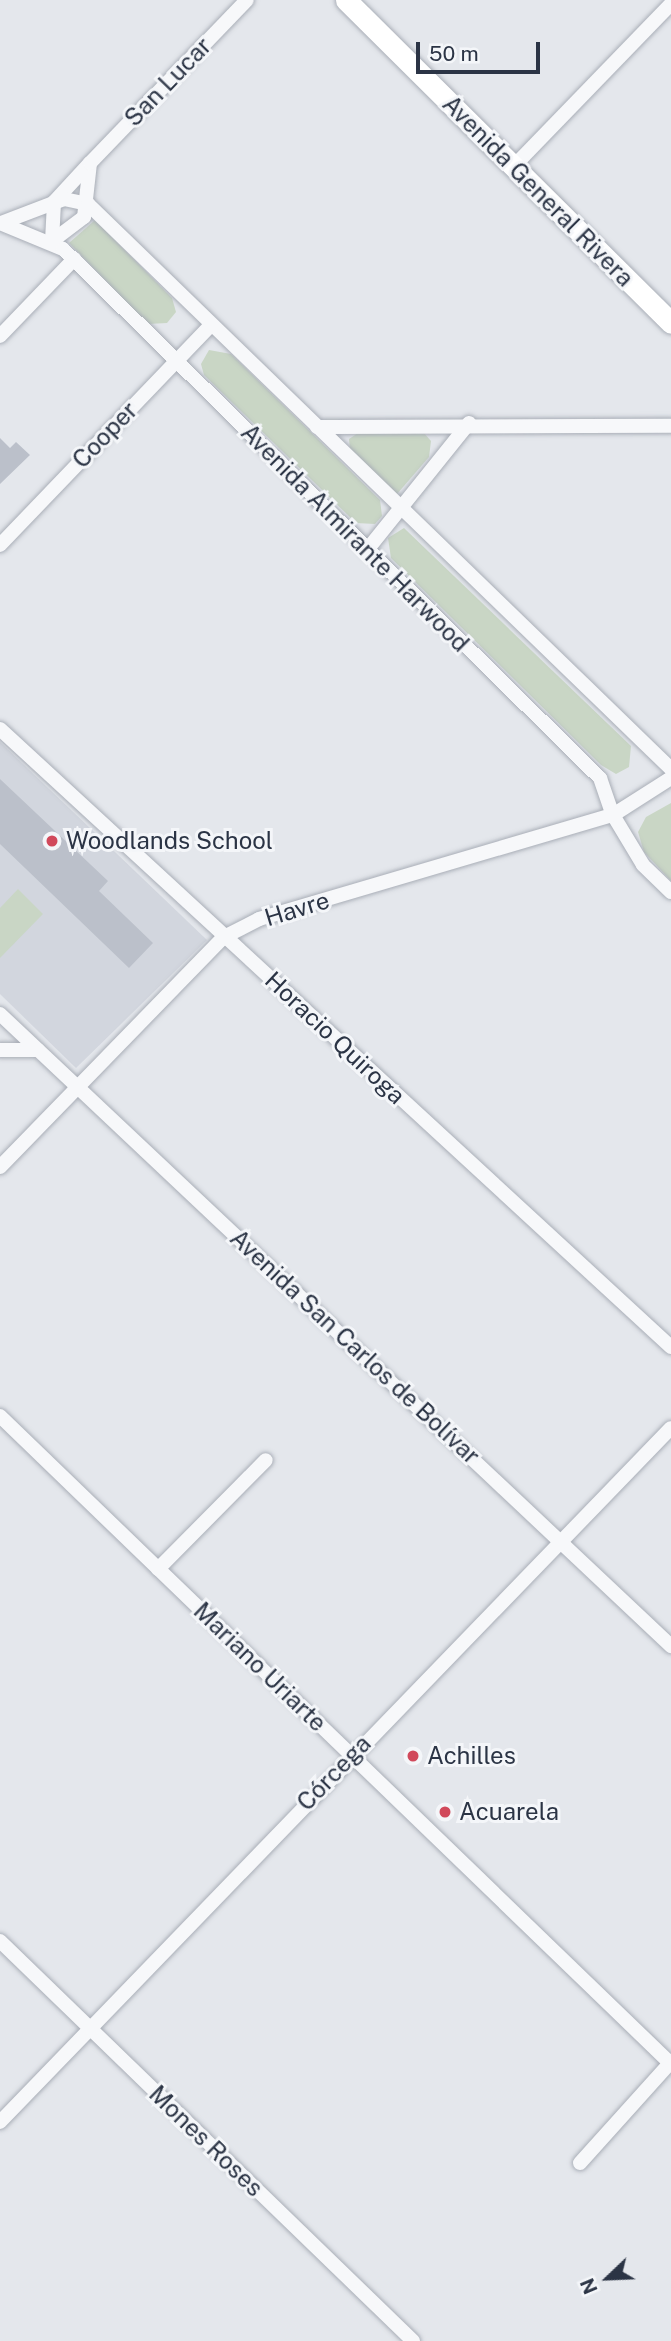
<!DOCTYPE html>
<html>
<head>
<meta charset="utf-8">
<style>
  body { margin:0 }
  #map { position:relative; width:671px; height:2341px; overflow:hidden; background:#e4e7ec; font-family:"Public Sans",sans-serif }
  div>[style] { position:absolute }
  .built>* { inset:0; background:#d2d6de }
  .green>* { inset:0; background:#c9d6c5 }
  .building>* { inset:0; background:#bbc0ca }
  .roads { filter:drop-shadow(0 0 2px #a9aeb7) drop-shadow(0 0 2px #a9aeb7) }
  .minor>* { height:14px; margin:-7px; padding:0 7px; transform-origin:7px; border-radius:7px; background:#f7f8fa }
  .secondary>* { height:21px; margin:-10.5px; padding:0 10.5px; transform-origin:10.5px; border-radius:10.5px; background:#fff }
  .dots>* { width:19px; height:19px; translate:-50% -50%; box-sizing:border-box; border:4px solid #f4f6f9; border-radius:50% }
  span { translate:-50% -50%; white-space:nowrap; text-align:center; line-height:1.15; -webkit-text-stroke:6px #f4f6f9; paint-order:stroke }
  .street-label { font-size:24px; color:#2b3445 }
  .poi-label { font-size:24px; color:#2b3445 }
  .left { translate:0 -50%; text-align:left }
  .north { position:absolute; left:573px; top:2243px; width:70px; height:70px; -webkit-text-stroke:5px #f4f6f9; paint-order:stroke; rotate:247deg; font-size:19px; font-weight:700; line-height:28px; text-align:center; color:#2b3445 }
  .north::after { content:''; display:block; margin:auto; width:24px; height:32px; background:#2b3445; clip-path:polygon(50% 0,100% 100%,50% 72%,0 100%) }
  .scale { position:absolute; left:416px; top:42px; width:124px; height:32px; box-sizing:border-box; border:4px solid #2b3445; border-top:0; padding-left:9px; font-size:21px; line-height:24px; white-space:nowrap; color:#2b3445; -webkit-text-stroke:5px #f4f6f9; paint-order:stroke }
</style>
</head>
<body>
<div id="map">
  <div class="built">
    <div style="clip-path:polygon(0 742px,207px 940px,76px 1068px,0 994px)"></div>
  </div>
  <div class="green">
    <div style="clip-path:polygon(95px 220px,172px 298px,176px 312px,167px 323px,148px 324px,69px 243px)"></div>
    <div style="clip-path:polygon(209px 350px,231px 354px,380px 500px,382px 516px,375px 524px,356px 523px,204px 375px,201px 364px)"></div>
    <div style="clip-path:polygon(358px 433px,424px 433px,431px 441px,429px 457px,397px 494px,350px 450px,349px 439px)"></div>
    <div style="clip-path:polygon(404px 528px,631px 746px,629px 767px,616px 774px,601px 765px,391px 558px,388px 538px)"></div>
    <div style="clip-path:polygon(671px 803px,671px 881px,644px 852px,638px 832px,646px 817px)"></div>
    <div style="clip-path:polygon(18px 889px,43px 914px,0 958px,0 908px)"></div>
  </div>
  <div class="building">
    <div style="clip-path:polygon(0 438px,10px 448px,16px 442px,30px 455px,0 484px)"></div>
    <div style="clip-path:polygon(0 779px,108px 881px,99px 891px,153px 943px,129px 968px,0 844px)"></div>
  </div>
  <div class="roads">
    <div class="minor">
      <div style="left:90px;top:163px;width:54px;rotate:96.3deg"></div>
      <div style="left:84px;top:217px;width:40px;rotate:143deg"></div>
      <div style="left:52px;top:241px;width:39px;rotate:-87deg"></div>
      <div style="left:54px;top:202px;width:53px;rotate:-47.3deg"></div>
      <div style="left:90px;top:163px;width:226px;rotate:-46.1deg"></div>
      <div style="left:513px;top:167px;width:227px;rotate:-45.9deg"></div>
      <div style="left:0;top:223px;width:68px;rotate:22.4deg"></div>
      <div style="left:63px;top:249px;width:754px;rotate:44.57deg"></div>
      <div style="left:600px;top:778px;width:39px;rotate:71deg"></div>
      <div style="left:613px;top:815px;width:58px;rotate:59deg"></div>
      <div style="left:643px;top:865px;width:39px;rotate:44deg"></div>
      <div style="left:1px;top:223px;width:67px;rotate:-20.9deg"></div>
      <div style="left:64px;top:199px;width:25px;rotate:12deg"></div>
      <div style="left:88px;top:204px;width:812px;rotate:44.1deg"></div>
      <div style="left:0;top:336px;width:107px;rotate:-46.1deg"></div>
      <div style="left:317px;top:427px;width:354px;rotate:-0.2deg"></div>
      <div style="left:0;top:545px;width:305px;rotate:-46.2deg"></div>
      <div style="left:367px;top:550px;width:163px;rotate:-51.2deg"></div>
      <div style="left:0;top:729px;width:912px;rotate:42.65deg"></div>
      <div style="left:0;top:1014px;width:922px;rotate:43.29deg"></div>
      <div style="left:0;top:1050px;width:38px"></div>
      <div style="left:0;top:1167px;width:321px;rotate:-45.8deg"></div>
      <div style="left:224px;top:937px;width:39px;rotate:-27deg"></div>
      <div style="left:259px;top:919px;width:369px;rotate:-16.4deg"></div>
      <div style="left:613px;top:815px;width:69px;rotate:-32.5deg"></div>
      <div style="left:0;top:1416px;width:933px;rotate:44deg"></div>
      <div style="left:158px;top:1569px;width:153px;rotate:-45.3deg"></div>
      <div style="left:0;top:1941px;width:575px;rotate:44.08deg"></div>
      <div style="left:0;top:2122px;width:965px;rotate:-45.97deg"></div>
      <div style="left:580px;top:2163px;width:135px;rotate:-48deg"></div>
    </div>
    <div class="secondary">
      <div style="left:346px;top:0;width:458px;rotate:44.8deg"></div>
    </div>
  </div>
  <div class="dots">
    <div style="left:52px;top:841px;background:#d1495b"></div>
    <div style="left:413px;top:1756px;background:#d1495b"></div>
    <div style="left:445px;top:1812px;background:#d1495b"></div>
  </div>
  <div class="street-label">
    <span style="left:168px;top:82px;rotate:-46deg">San Lucar</span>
    <span style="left:538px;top:191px;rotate:45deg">Avenida General Rivera</span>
    <span style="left:105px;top:435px;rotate:-46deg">Cooper</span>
    <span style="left:355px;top:538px;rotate:45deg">Avenida Almirante Harwood</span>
    <span style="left:297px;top:909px;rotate:-17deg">Havre</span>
    <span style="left:335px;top:1038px;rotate:43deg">Horacio Quiroga</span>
    <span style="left:355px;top:1347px;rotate:43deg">Avenida San Carlos de Bolívar</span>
    <span style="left:260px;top:1667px;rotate:44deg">Mariano Uriarte</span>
    <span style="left:334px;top:1773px;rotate:-46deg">Córcega</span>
    <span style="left:206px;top:2141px;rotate:44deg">Mones Roses</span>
  </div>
  <div class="poi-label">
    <span class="left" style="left:66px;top:841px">Woodlands School</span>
    <span class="left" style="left:427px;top:1756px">Achilles</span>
    <span class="left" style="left:459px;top:1812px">Acuarela</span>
  </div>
  <div class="north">N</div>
  <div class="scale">50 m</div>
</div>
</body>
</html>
